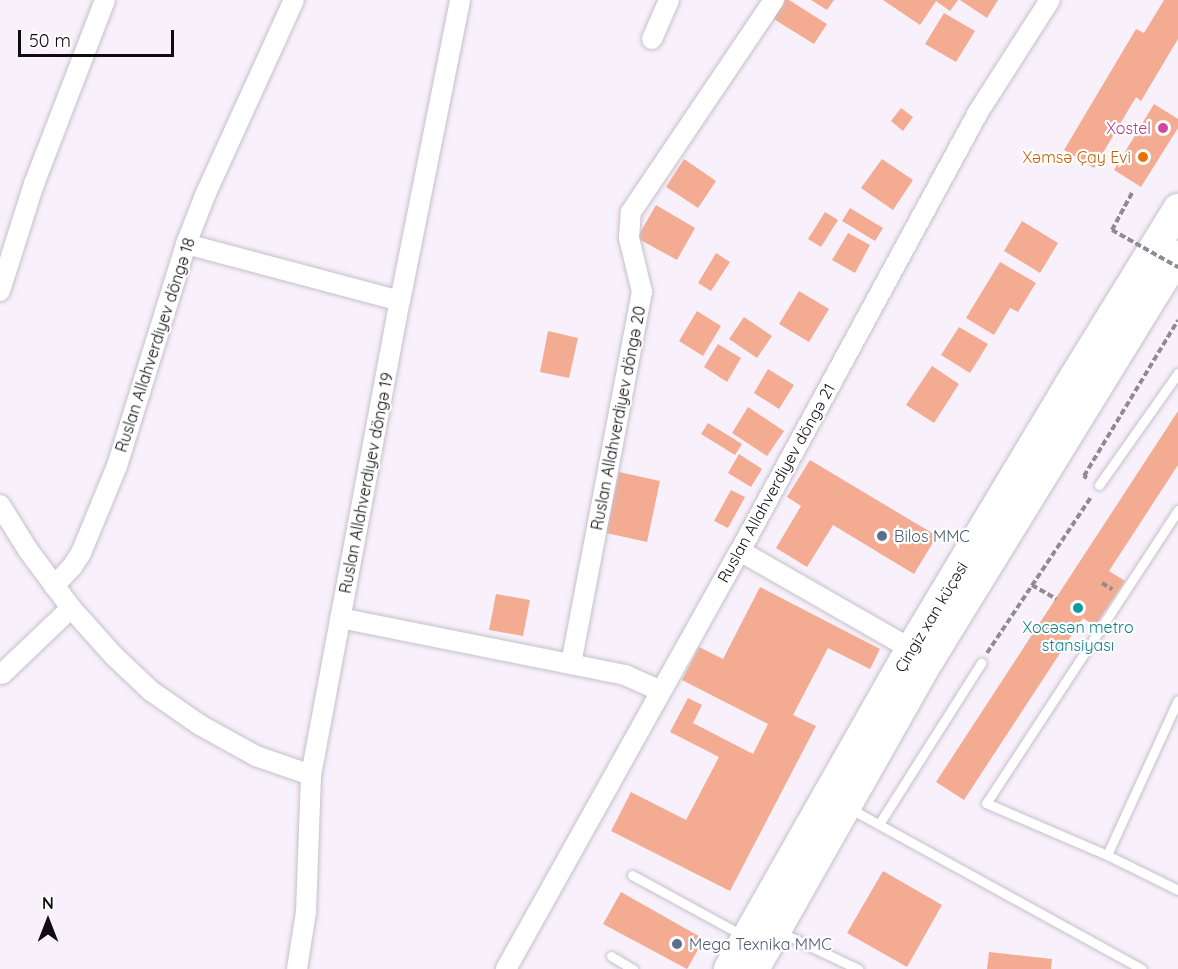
<!DOCTYPE html>
<html>
<head>
<meta charset="utf-8">
<style>
  body { margin:0 }
  #map { position:relative; width:1178px; height:969px; overflow:hidden; background:#f8f1fc; font-family:Quicksand,sans-serif }
  div>[style] { position:absolute }
  .building>* { inset:0; background:#f3ac92 }
  .path>* { height:4px; margin-top:-2px; transform-origin:0; background:repeating-linear-gradient(90deg,#908b92 0 6px,transparent 0 9px) }
  .roads { filter:drop-shadow(0 0 2px #c6c0ca) drop-shadow(0 0 2px #c6c0ca) }
  .service>* { height:9px; margin:-4.5px; padding:0 4.5px; transform-origin:4.5px; border-radius:4.5px; background:#fff }
  .minor>* { height:20px; margin:-10px; padding:0 10px; transform-origin:10px; border-radius:10px; background:#fff }
  .primary>* { height:30px; margin:-15px; padding:0 15px; transform-origin:15px; border-radius:15px; background:#fff }
  .path-bridge>* { height:4px; margin-top:-2px; transform-origin:0; background:repeating-linear-gradient(90deg,#908b92 0 6px,transparent 0 9px) }
  .dots>* { width:16px; height:16px; translate:-50% -50%; box-sizing:border-box; border:3px solid #fff; border-radius:50% }
  span { translate:-50% -50%; white-space:nowrap; text-align:center; line-height:1.15; -webkit-text-stroke:4.5px #fff; paint-order:stroke }
  .hotel-label { font-size:16px; color:#b23c85 }
  .right { translate:-100% -50%; text-align:right }
  .food-label { font-size:16px; color:#c56008 }
  .street-label { font-size:16px; color:#0e0c0f }
  .service-label { font-size:16px; color:#4e5e75 }
  .left { translate:0 -50%; text-align:left }
  .culture-label { font-size:16px; color:#0d838f }
  .north { position:absolute; left:18px; top:891px; width:60px; height:60px; -webkit-text-stroke:4px #fff; paint-order:stroke; rotate:0deg; font-size:16px; font-weight:700; line-height:24px; text-align:center; color:#0e0c0f }
  .north::after { content:''; display:block; margin:auto; width:21px; height:27px; background:#0e0c0f; clip-path:polygon(50% 0,100% 100%,50% 72%,0 100%) }
  .scale { position:absolute; left:18px; top:30px; width:156px; height:27px; box-sizing:border-box; border:3px solid #0e0c0f; border-top:0; padding-left:8px; font-size:18px; line-height:21px; white-space:nowrap; color:#0e0c0f; -webkit-text-stroke:4px #fff; paint-order:stroke }
</style>
</head>
<body>
<div id="map">
  <div class="building">
    <div style="clip-path:polygon(784px 0,789px 0,827px 24px,814px 44px,772px 18px)"></div>
    <div style="clip-path:polygon(811px 0,834px 0,827px 10px)"></div>
    <div style="clip-path:polygon(883px 0,958px 0,950px 11px,936px 1px,920px 25px)"></div>
    <div style="clip-path:polygon(960px 0,998px 0,987px 18px)"></div>
    <div style="clip-path:polygon(1164px 0,1178px 0,1178px 39px,1141px 101px,1136px 97px,1094px 168px,1064px 150px,1136px 29px,1144px 33px)"></div>
    <div style="clip-path:polygon(944px 13px,975px 31px,956px 62px,925px 44px)"></div>
    <div style="clip-path:polygon(1154px 104px,1178px 119px,1178px 128px,1141px 187px,1114px 170px)"></div>
    <div style="clip-path:polygon(901px 108px,913px 117px,903px 131px,891px 121px)"></div>
    <div style="clip-path:polygon(684px 159px,716px 181px,698px 208px,666px 187px)"></div>
    <div style="clip-path:polygon(882px 159px,913px 180px,893px 210px,861px 188px)"></div>
    <div style="clip-path:polygon(656px 205px,695px 228px,677px 260px,637px 238px)"></div>
    <div style="clip-path:polygon(850px 208px,883px 228px,875px 241px,842px 221px)"></div>
    <div style="clip-path:polygon(825px 212px,838px 220px,821px 247px,808px 239px)"></div>
    <div style="clip-path:polygon(1022px 221px,1058px 243px,1040px 273px,1004px 251px)"></div>
    <div style="clip-path:polygon(848px 233px,870px 245px,855px 273px,832px 260px)"></div>
    <div style="clip-path:polygon(716px 253px,730px 262px,711px 291px,698px 283px)"></div>
    <div style="clip-path:polygon(1000px 262px,1036px 283px,1018px 312px,1010px 308px,994px 335px,966px 318px)"></div>
    <div style="clip-path:polygon(799px 291px,829px 309px,809px 342px,779px 324px)"></div>
    <div style="clip-path:polygon(697px 311px,721px 326px,703px 356px,679px 341px)"></div>
    <div style="clip-path:polygon(744px 317px,772px 336px,757px 358px,729px 339px)"></div>
    <div style="clip-path:polygon(959px 327px,988px 344px,970px 373px,941px 355px)"></div>
    <div style="clip-path:polygon(548px 331px,578px 338px,569px 378px,540px 372px)"></div>
    <div style="clip-path:polygon(718px 344px,741px 358px,727px 382px,704px 367px)"></div>
    <div style="clip-path:polygon(932px 366px,959px 384px,934px 423px,906px 405px)"></div>
    <div style="clip-path:polygon(768px 369px,794px 385px,779px 409px,754px 393px)"></div>
    <div style="clip-path:polygon(748px 407px,784px 431px,767px 456px,732px 433px)"></div>
    <div style="clip-path:polygon(1178px 411px,1178px 465px,1109px 571px,1125px 581px,1095px 626px,1083px 618px,964px 800px,936px 782px)"></div>
    <div style="clip-path:polygon(708px 423px,742px 444px,735px 455px,701px 434px)"></div>
    <div style="clip-path:polygon(739px 454px,762px 469px,751px 487px,728px 473px)"></div>
    <div style="clip-path:polygon(810px 460px,937px 536px,914px 574px,833px 525px,807px 567px,776px 548px,801px 506px,787px 497px)"></div>
    <div style="clip-path:polygon(619px 472px,660px 481px,647px 542px,606px 533px)"></div>
    <div style="clip-path:polygon(731px 490px,745px 497px,728px 528px,714px 521px)"></div>
    <div style="clip-path:polygon(760px 587px,880px 649px,870px 669px,828px 648px,793px 715px,816px 726px,730px 891px,611px 831px,631px 792px,686px 820px,719px 757px,670px 732px,688px 698px,702px 705px,693px 723px,753px 754px,768px 724px,682px 680px,699px 647px,723px 659px)"></div>
    <div style="clip-path:polygon(496px 594px,530px 600px,523px 636px,489px 630px)"></div>
    <div style="clip-path:polygon(883px 871px,942px 905px,907px 967px,847px 933px)"></div>
    <div style="clip-path:polygon(621px 892px,704px 939px,687px 969px,603px 924px)"></div>
    <div style="clip-path:polygon(989px 952px,1052px 959px,1051px 969px,987px 969px)"></div>
  </div>
  <div class="path">
    <div style="left:1112px;top:230px;width:44px;rotate:-61.7deg"></div>
    <div style="left:1087px;top:478px;width:4px;rotate:-146deg"></div>
    <div style="left:1084px;top:476px;width:182px;rotate:-58.9deg"></div>
    <div style="left:1102px;top:583px;width:12px;rotate:31deg"></div>
    <div style="left:1032px;top:585px;width:28px;rotate:30deg"></div>
    <div style="left:987px;top:653px;width:187px;rotate:-56.3deg"></div>
  </div>
  <div class="roads">
    <div class="service">
      <div style="left:1099px;top:485px;width:137px;rotate:-54.8deg"></div>
      <div style="left:1178px;top:510px;width:350px;rotate:123.2deg"></div>
      <div style="left:986px;top:803px;width:132px;rotate:23.3deg"></div>
      <div style="left:1107px;top:855px;width:170px;rotate:-65.4deg"></div>
      <div style="left:849px;top:808px;width:334px;rotate:28.8deg"></div>
      <div style="left:879px;top:824px;width:191px;rotate:-57.6deg"></div>
      <div style="left:1107px;top:855px;width:79px;rotate:26.2deg"></div>
      <div style="left:632px;top:875px;width:125px;rotate:28.6deg"></div>
      <div style="left:778px;top:931px;width:89px;rotate:25.4deg"></div>
      <div style="left:611px;top:956px;width:26px;rotate:31deg"></div>
    </div>
    <div class="minor">
      <div style="left:652px;top:39px;width:43px;rotate:-66.4deg"></div>
      <div style="left:186px;top:244px;width:221px;rotate:14.9deg"></div>
      <div style="left:0;top:291px;width:112px;rotate:-72.4deg"></div>
      <div style="left:34px;top:184px;width:197px;rotate:-68.9deg"></div>
      <div style="left:0;top:505px;width:53px;rotate:58.1deg"></div>
      <div style="left:28px;top:550px;width:72px;rotate:53.4deg"></div>
      <div style="left:71px;top:608px;width:66px;rotate:48.1deg"></div>
      <div style="left:115px;top:657px;width:50px;rotate:43.4deg"></div>
      <div style="left:151px;top:691px;width:60px;rotate:34.8deg"></div>
      <div style="left:200px;top:725px;width:64px;rotate:29deg"></div>
      <div style="left:256px;top:756px;width:58px;rotate:19.1deg"></div>
      <div style="left:740px;top:551px;width:197px;rotate:29.8deg"></div>
      <div style="left:54px;top:586px;width:26px;rotate:-47deg"></div>
      <div style="left:72px;top:567px;width:17px;rotate:-57deg"></div>
      <div style="left:81px;top:553px;width:94px;rotate:-67.5deg"></div>
      <div style="left:117px;top:466px;width:232px;rotate:-72.7deg"></div>
      <div style="left:186px;top:244px;width:55px;rotate:-68.6deg"></div>
      <div style="left:206px;top:193px;width:212px;rotate:-65.5deg"></div>
      <div style="left:340px;top:618px;width:291px;rotate:11.3deg"></div>
      <div style="left:625px;top:675px;width:39px;rotate:24deg"></div>
      <div style="left:571px;top:664px;width:379px;rotate:-79.2deg"></div>
      <div style="left:642px;top:292px;width:56px;rotate:-103.5deg"></div>
      <div style="left:629px;top:238px;width:26px;rotate:-86deg"></div>
      <div style="left:631px;top:212px;width:256px;rotate:-56deg"></div>
      <div style="left:2px;top:674px;width:95px;rotate:-43.7deg"></div>
      <div style="left:297px;top:969px;width:58px;rotate:-81deg"></div>
      <div style="left:306px;top:912px;width:137px;rotate:-87.9deg"></div>
      <div style="left:311px;top:775px;width:482px;rotate:-79.4deg"></div>
      <div style="left:400px;top:301px;width:307px;rotate:-78.7deg"></div>
      <div style="left:506px;top:969px;width:479px;rotate:-60.8deg"></div>
      <div style="left:740px;top:551px;width:497px;rotate:-61.5deg"></div>
      <div style="left:977px;top:114px;width:135px;rotate:-57.4deg"></div>
    </div>
    <div class="primary">
      <div style="left:729px;top:969px;width:368px;rotate:-60.4deg"></div>
      <div style="left:911px;top:649px;width:309px;rotate:-59deg"></div>
      <div style="left:1070px;top:384px;width:206px;rotate:-58.3deg"></div>
      <div style="left:754px;top:969px;width:355px;rotate:-60.5deg"></div>
      <div style="left:929px;top:660px;width:475px;rotate:-58.4deg"></div>
    </div>
  </div>
  <div class="path-bridge">
    <div style="left:1112px;top:230px;width:76px;rotate:29.3deg"></div>
  </div>
  <div class="dots">
    <div style="left:1163px;top:128px;background:#d1479c"></div>
    <div style="left:1143px;top:157px;background:#e8710a"></div>
    <div style="left:882px;top:536px;background:#5c6f8a"></div>
    <div style="left:1078px;top:608px;background:#0f9aa8"></div>
    <div style="left:677px;top:944px;background:#5c6f8a"></div>
  </div>
  <div class="hotel-label">
    <span class="right" style="left:1151px;top:128px">Xostel</span>
  </div>
  <div class="food-label">
    <span class="right" style="left:1131px;top:157px">Xəmsə Çay Evi</span>
  </div>
  <div class="street-label">
    <span style="left:155px;top:345px;rotate:-72deg">Ruslan Allahverdiyev döngə 18</span>
    <span style="left:618px;top:418px;rotate:-79deg">Ruslan Allahverdiyev döngə 20</span>
    <span style="left:366px;top:483px;rotate:-79deg">Ruslan Allahverdiyev döngə 19</span>
    <span style="left:776px;top:483px;rotate:-61deg">Ruslan Allahverdiyev döngə 21</span>
    <span style="left:931px;top:617px;rotate:-59deg">Çingiz xan küçəsi</span>
  </div>
  <div class="service-label">
    <span class="left" style="left:894px;top:536px">Bilos MMC</span>
    <span class="left" style="left:689px;top:944px">Mega Texnika MMC</span>
  </div>
  <div class="culture-label">
    <span style="left:1078px;top:636px">Xocəsən metro<br>stansiyası</span>
  </div>
  <div class="north">N</div>
  <div class="scale">50 m</div>
</div>
</body>
</html>
